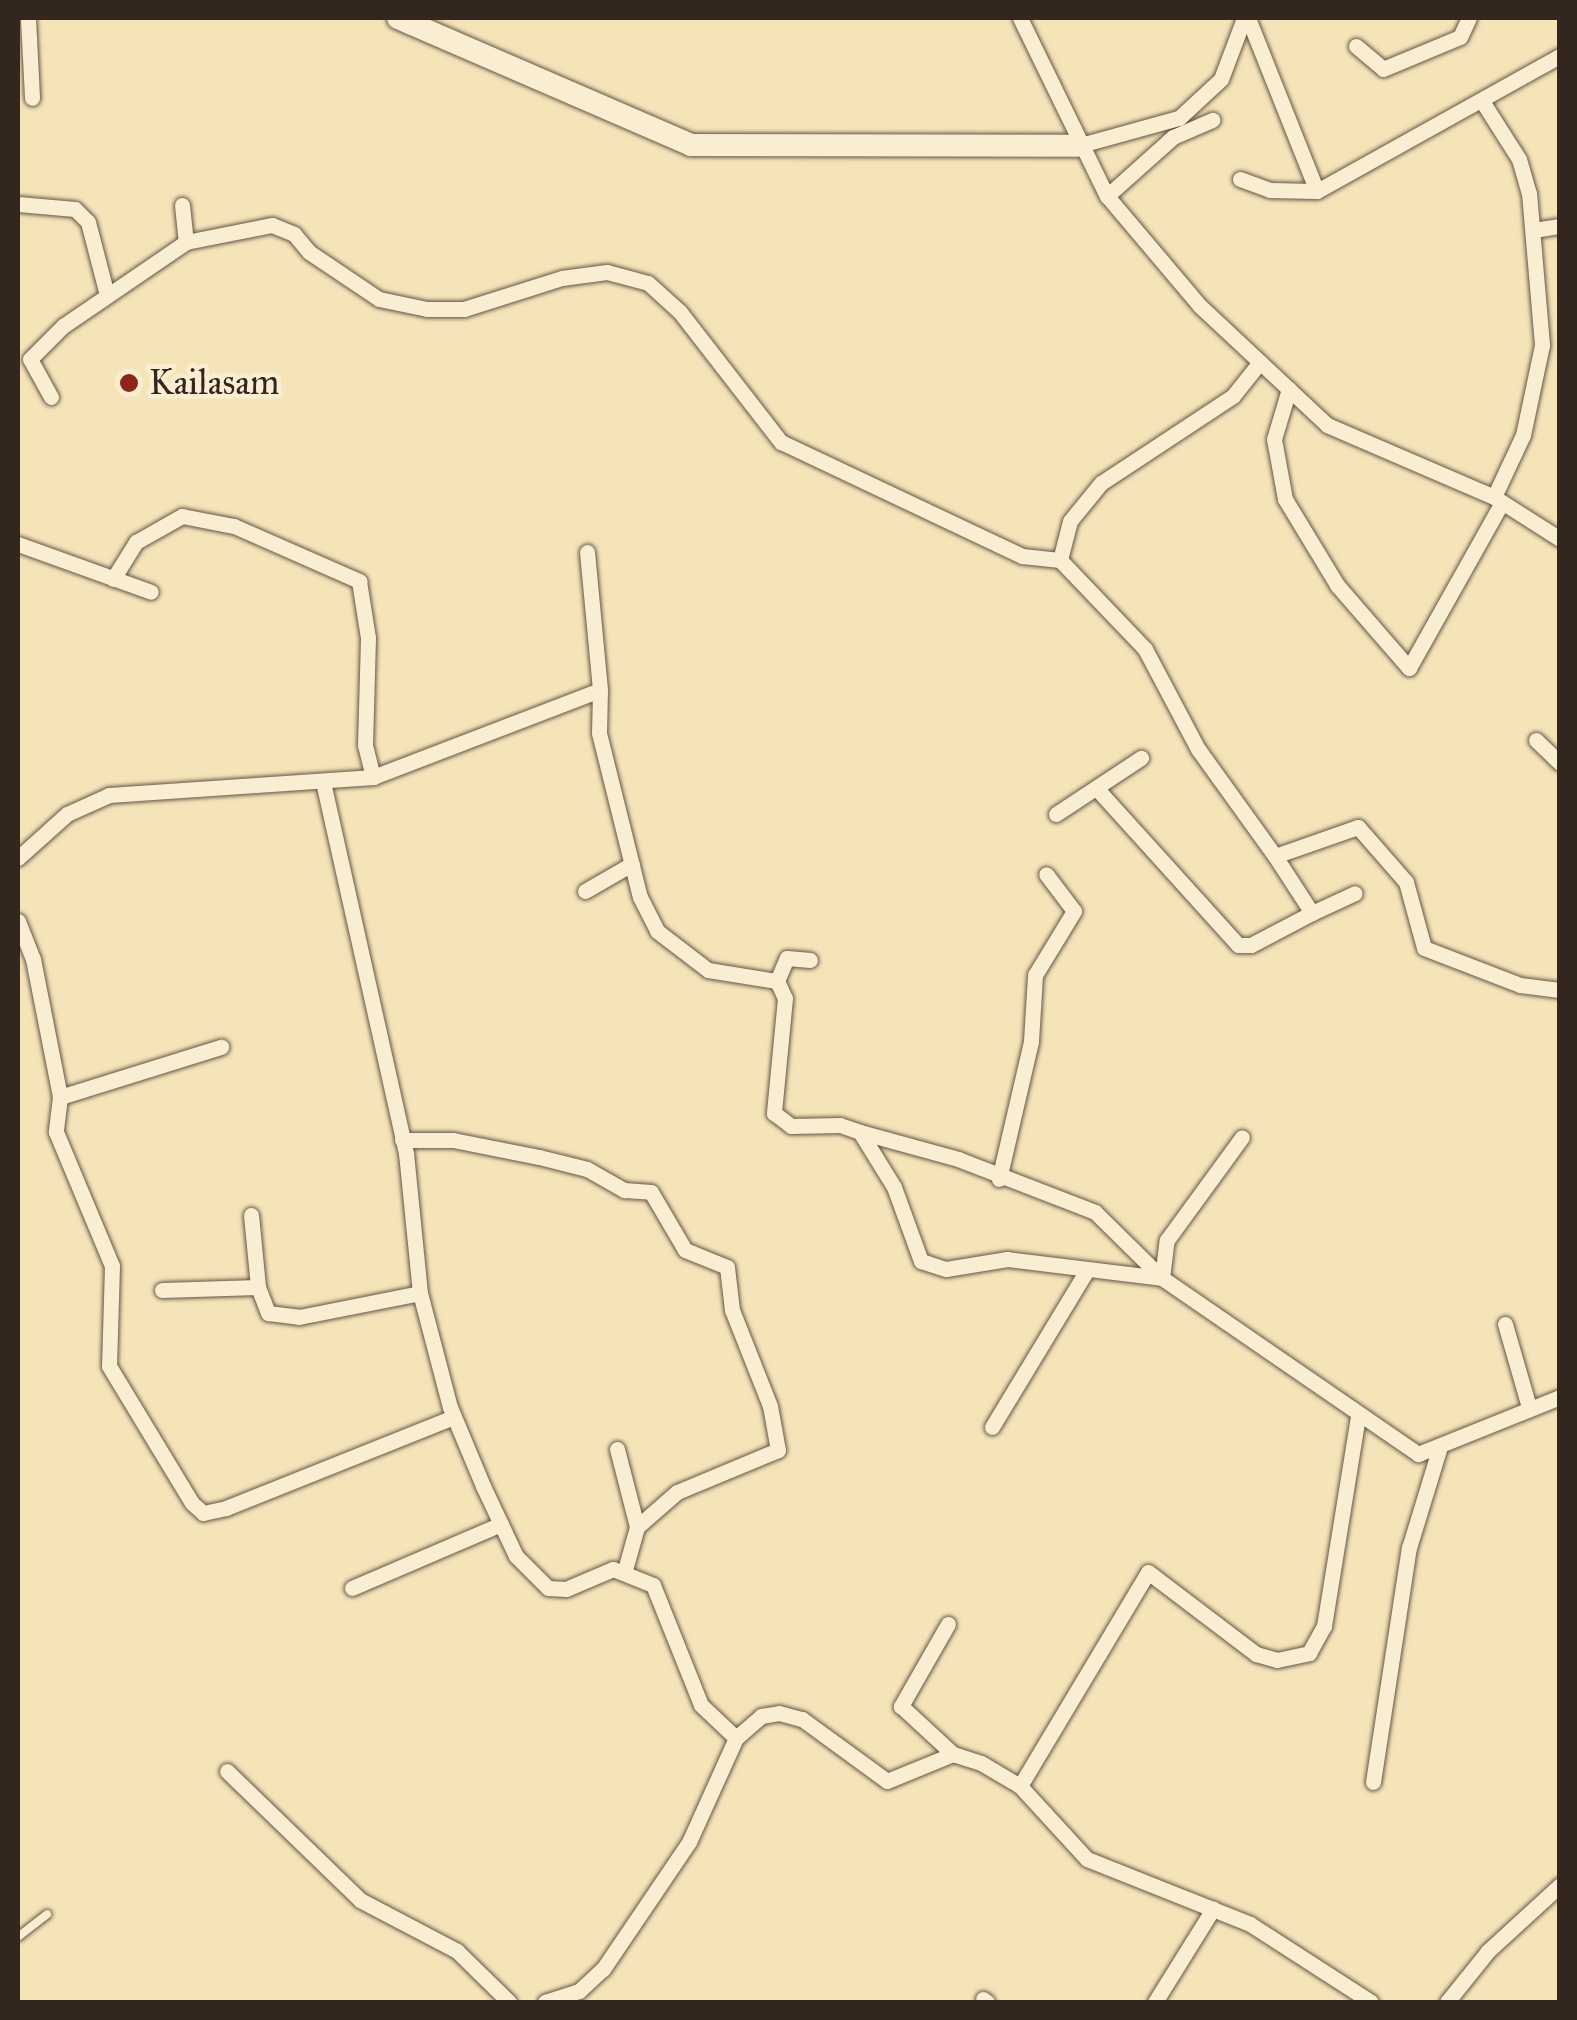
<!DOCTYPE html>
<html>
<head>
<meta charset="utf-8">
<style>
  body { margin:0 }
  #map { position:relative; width:1577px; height:2020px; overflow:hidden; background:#f6e4b9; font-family:"IM FELL Great Primer",serif }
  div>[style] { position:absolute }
  .roads { filter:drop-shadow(0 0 2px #635646) drop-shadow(0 0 2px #635646) }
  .lane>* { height:8px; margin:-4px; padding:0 4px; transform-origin:4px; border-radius:4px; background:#f9edd2 }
  .street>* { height:15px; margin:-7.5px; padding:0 7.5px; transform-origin:7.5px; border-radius:7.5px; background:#f9edd2 }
  .secondary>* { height:22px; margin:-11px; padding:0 11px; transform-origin:11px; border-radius:11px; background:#f9edd2 }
  .dots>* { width:28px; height:28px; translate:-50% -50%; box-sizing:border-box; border:5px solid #f9edd2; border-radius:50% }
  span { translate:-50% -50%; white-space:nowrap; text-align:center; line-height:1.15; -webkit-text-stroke:9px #f9edd2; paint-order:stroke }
  .poi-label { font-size:35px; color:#32261f }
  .left { translate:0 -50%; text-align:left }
  .frame { position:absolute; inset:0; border:20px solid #32261f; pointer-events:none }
</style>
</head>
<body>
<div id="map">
  <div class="roads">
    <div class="lane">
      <div style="left:18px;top:1937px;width:37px;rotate:-38deg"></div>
    </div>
    <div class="street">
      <div style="left:28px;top:18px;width:80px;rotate:87.1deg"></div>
      <div style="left:1020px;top:18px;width:198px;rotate:64deg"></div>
      <div style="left:1107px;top:196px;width:144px;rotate:49.8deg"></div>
      <div style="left:1200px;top:306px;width:174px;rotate:43.1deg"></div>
      <div style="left:1327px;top:425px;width:182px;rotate:23.3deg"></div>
      <div style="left:1494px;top:497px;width:78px;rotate:32.5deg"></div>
      <div style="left:1248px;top:18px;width:186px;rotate:68.3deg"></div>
      <div style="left:1356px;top:46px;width:35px;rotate:40deg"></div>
      <div style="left:1383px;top:69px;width:83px;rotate:-22.6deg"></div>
      <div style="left:1460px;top:37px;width:21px;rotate:-65deg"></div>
      <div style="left:1482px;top:101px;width:69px;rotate:57.5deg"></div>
      <div style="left:1519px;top:159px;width:35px;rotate:74deg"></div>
      <div style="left:1529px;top:193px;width:153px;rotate:85.1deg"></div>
      <div style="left:1542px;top:345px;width:92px;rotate:101.9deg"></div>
      <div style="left:1523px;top:435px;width:68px;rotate:115.1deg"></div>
      <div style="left:1077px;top:146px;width:106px;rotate:-15.4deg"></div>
      <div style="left:1179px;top:118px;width:57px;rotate:-42.9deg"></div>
      <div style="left:1221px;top:79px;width:65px;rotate:-69.3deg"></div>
      <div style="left:1240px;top:179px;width:32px;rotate:20deg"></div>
      <div style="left:1270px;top:190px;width:47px;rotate:1.2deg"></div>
      <div style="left:1317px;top:191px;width:278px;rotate:-29.1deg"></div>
      <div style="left:1107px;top:196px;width:89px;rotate:-41.8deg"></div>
      <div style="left:1173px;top:137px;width:43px;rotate:-23.6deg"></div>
      <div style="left:18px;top:204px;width:57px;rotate:5deg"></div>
      <div style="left:75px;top:209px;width:18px;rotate:45deg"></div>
      <div style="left:88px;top:222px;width:75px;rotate:75.4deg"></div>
      <div style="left:182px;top:205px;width:37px;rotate:84deg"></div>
      <div style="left:1534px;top:230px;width:26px;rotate:-9deg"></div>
      <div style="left:1260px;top:362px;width:43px;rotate:128.5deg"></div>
      <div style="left:1233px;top:396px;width:158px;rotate:146.6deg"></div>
      <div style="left:1101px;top:483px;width:49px;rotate:129.2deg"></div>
      <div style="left:1070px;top:521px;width:40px;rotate:104.4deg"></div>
      <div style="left:1060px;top:560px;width:123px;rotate:46.3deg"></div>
      <div style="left:1145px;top:649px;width:113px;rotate:62.1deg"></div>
      <div style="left:1198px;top:749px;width:132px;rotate:54.3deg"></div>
      <div style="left:1275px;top:856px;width:88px;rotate:-19.3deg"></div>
      <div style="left:1358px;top:827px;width:73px;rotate:48.9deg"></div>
      <div style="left:1406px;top:882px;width:68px;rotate:74.7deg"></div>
      <div style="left:1424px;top:948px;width:103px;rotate:21.1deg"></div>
      <div style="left:1520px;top:985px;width:40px;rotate:7.1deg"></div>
      <div style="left:1289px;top:389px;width:52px;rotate:106.7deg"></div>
      <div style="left:1274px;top:439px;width:61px;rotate:79.6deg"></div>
      <div style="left:1285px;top:499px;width:100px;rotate:58.8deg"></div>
      <div style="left:1337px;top:585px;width:110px;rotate:49.1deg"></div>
      <div style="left:1409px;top:668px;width:190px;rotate:-60.7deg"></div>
      <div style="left:51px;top:397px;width:43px;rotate:-118.9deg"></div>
      <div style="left:30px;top:359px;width:47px;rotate:-45deg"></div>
      <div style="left:63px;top:326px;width:149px;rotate:-34.3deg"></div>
      <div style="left:186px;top:242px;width:88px;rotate:-11.2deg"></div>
      <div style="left:272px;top:225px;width:24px;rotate:22deg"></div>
      <div style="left:294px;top:234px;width:23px;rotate:50deg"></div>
      <div style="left:309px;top:252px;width:84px;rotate:33.9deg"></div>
      <div style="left:379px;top:299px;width:49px;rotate:11.8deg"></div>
      <div style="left:427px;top:309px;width:37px"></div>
      <div style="left:464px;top:309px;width:103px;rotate:-17.6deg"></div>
      <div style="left:562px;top:278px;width:45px;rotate:-7.6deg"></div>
      <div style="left:607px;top:272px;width:42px;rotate:15deg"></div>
      <div style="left:648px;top:283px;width:43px;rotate:42.2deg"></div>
      <div style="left:680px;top:312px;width:165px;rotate:52.2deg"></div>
      <div style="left:781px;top:442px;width:267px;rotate:25.3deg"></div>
      <div style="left:1022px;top:556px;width:38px;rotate:6deg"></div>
      <div style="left:18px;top:544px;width:141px;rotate:19.8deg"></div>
      <div style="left:587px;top:552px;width:139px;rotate:84.6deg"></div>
      <div style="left:113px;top:579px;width:44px;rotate:-58.1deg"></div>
      <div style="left:136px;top:542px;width:53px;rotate:-29.5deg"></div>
      <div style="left:182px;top:516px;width:53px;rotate:10.9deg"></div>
      <div style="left:234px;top:526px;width:137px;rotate:23.7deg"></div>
      <div style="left:359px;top:581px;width:58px;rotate:81deg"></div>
      <div style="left:368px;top:638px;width:107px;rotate:91.6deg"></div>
      <div style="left:365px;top:745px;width:33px;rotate:76deg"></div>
      <div style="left:1536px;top:740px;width:33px;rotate:44deg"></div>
      <div style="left:323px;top:782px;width:380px;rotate:77.4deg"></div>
      <div style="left:406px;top:1153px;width:141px;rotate:84.3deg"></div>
      <div style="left:420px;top:1293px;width:118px;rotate:75.3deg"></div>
      <div style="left:450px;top:1407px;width:86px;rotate:67.3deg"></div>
      <div style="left:483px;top:1486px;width:77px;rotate:64.8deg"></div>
      <div style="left:516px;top:1556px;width:45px;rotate:45deg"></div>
      <div style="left:548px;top:1588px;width:18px;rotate:3deg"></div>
      <div style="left:566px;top:1589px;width:51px;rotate:-23.1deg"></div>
      <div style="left:613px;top:1569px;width:43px;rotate:21.8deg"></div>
      <div style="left:653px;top:1585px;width:129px;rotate:68.2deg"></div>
      <div style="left:701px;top:1705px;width:48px;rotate:43.3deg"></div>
      <div style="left:1098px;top:790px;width:209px;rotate:47.9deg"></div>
      <div style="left:1238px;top:945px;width:13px"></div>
      <div style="left:1251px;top:945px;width:69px;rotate:-27.7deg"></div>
      <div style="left:1312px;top:913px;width:68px;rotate:-123deg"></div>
      <div style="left:1056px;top:814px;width:102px;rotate:-33.4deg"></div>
      <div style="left:18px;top:858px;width:66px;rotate:-41.9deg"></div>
      <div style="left:67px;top:814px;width:46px;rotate:-24.3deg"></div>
      <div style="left:109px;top:795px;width:265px;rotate:-3.9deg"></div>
      <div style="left:373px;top:777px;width:243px;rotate:-21deg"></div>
      <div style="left:600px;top:690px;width:43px;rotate:91.3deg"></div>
      <div style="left:599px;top:733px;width:169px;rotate:76deg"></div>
      <div style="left:640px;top:897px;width:38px;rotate:63deg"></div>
      <div style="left:657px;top:931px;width:64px;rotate:37.4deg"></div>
      <div style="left:708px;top:970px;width:70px;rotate:9.1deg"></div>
      <div style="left:777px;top:981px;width:19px;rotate:65deg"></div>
      <div style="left:785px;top:998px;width:116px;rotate:95.5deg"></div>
      <div style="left:774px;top:1113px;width:21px;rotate:37deg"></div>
      <div style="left:791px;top:1126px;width:49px;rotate:-1.2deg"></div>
      <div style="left:840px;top:1125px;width:21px;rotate:19deg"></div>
      <div style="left:860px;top:1132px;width:65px;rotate:58.3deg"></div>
      <div style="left:894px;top:1187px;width:79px;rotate:70deg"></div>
      <div style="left:921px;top:1261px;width:26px;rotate:18deg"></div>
      <div style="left:946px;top:1269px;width:62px;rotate:-9.3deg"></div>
      <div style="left:1007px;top:1259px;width:156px;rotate:7deg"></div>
      <div style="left:1162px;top:1278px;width:311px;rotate:34.5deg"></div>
      <div style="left:1418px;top:1454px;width:153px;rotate:-21.9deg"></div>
      <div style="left:585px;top:891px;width:54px;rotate:-29.9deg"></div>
      <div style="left:1312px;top:913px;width:47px;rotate:-24.9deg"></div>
      <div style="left:18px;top:921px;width:41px;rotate:68.5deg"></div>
      <div style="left:33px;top:959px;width:141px;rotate:78.9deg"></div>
      <div style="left:60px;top:1097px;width:35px;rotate:97deg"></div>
      <div style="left:56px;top:1132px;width:145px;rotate:67.3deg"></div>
      <div style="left:112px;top:1266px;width:100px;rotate:91.7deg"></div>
      <div style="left:109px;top:1366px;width:160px;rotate:58.8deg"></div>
      <div style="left:192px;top:1503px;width:15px;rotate:42deg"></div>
      <div style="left:203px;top:1513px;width:24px;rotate:-12deg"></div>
      <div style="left:226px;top:1508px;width:245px;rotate:-21.8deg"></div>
      <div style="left:777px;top:981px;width:25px;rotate:-67deg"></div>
      <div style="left:787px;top:958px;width:23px;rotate:5deg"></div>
      <div style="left:60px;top:1097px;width:169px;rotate:-17.3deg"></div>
      <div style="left:860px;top:1132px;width:102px;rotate:15.4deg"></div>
      <div style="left:958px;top:1159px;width:147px;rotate:21.1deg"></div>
      <div style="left:1095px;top:1212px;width:94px;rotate:44.6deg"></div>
      <div style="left:402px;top:1140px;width:51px"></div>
      <div style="left:453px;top:1140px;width:88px;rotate:11.2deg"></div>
      <div style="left:539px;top:1157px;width:49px;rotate:14deg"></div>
      <div style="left:587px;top:1169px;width:43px;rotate:29.6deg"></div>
      <div style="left:624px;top:1190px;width:27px;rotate:4deg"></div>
      <div style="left:651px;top:1192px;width:67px;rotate:59.6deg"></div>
      <div style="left:685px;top:1250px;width:45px;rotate:22deg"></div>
      <div style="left:727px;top:1267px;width:43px;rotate:83.4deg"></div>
      <div style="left:732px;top:1310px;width:103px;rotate:68.4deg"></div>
      <div style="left:770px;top:1406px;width:45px;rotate:79.7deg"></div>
      <div style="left:778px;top:1450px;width:109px;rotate:157.4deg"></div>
      <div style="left:677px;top:1492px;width:53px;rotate:138.8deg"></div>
      <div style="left:637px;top:1527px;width:45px;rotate:105.6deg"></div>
      <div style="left:999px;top:1179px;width:142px;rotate:-76.9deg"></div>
      <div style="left:1031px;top:1041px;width:66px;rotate:-86.5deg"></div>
      <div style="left:1035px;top:975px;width:75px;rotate:-58.6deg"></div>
      <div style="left:1074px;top:911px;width:46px;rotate:-127.1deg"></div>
      <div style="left:251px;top:1215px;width:72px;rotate:84.4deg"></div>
      <div style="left:258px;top:1287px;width:28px;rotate:69deg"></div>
      <div style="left:268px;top:1313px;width:31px;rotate:7deg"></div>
      <div style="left:299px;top:1317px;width:123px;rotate:-11.2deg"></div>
      <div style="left:1162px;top:1278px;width:38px;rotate:-83deg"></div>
      <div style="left:1167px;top:1240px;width:127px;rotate:-53.9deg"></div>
      <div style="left:162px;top:1290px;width:96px;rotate:-1.8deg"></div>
      <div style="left:1505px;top:1324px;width:86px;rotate:73.9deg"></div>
      <div style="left:992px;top:1427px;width:184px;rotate:-58.8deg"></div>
      <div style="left:617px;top:1449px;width:81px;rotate:75.6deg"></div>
      <div style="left:352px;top:1588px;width:162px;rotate:-23.2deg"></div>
      <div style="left:948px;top:1624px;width:95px;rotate:119.8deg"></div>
      <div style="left:901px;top:1706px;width:71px;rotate:42.7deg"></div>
      <div style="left:227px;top:1771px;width:185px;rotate:44.1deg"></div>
      <div style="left:360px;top:1900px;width:110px;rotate:27.7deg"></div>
      <div style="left:457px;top:1951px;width:73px;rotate:44.4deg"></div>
      <div style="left:1373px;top:1782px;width:237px;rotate:-81.3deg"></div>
      <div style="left:1409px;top:1548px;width:102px;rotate:-73deg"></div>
      <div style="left:1020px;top:1786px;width:249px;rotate:-59.1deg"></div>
      <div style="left:1148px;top:1572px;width:136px;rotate:37.2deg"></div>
      <div style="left:1256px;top:1654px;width:22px;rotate:16deg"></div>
      <div style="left:1277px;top:1660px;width:33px;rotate:-12deg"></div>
      <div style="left:1309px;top:1653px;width:31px;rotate:-61deg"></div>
      <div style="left:1324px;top:1626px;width:213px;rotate:-80.8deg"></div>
      <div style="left:983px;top:1999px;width:5px;rotate:37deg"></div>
      <div style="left:545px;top:2002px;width:36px;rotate:-18deg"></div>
      <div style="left:579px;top:1991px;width:33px;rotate:-43deg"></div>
      <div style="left:603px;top:1969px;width:153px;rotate:-55.9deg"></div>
      <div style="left:689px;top:1842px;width:114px;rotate:-65.7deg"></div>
      <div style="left:736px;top:1738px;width:33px;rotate:-41deg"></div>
      <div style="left:761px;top:1716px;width:18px;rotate:-9deg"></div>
      <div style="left:779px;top:1713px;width:24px;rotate:15deg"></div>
      <div style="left:802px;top:1719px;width:105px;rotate:36.1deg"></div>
      <div style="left:887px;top:1781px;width:71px;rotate:-22.2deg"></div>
      <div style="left:953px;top:1754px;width:29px;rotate:18deg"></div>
      <div style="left:981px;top:1763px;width:45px;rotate:30.5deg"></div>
      <div style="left:1020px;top:1786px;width:99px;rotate:47.5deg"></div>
      <div style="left:1087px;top:1859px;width:175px;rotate:21.7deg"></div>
      <div style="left:1250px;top:1924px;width:144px;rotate:32.8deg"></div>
      <div style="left:1155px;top:2002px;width:110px;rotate:-58.1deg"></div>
      <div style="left:1447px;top:2002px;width:65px;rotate:-51.2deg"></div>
      <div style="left:1488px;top:1951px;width:98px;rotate:-42.5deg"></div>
    </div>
    <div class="secondary">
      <div style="left:398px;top:18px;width:319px;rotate:23.4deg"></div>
      <div style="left:691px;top:145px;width:386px;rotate:0.1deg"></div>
    </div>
  </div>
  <div class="dots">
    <div style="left:129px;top:383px;background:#8f2418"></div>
  </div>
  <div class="poi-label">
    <span class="left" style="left:149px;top:383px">Kailasam</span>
  </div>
  <div class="frame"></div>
</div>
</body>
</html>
